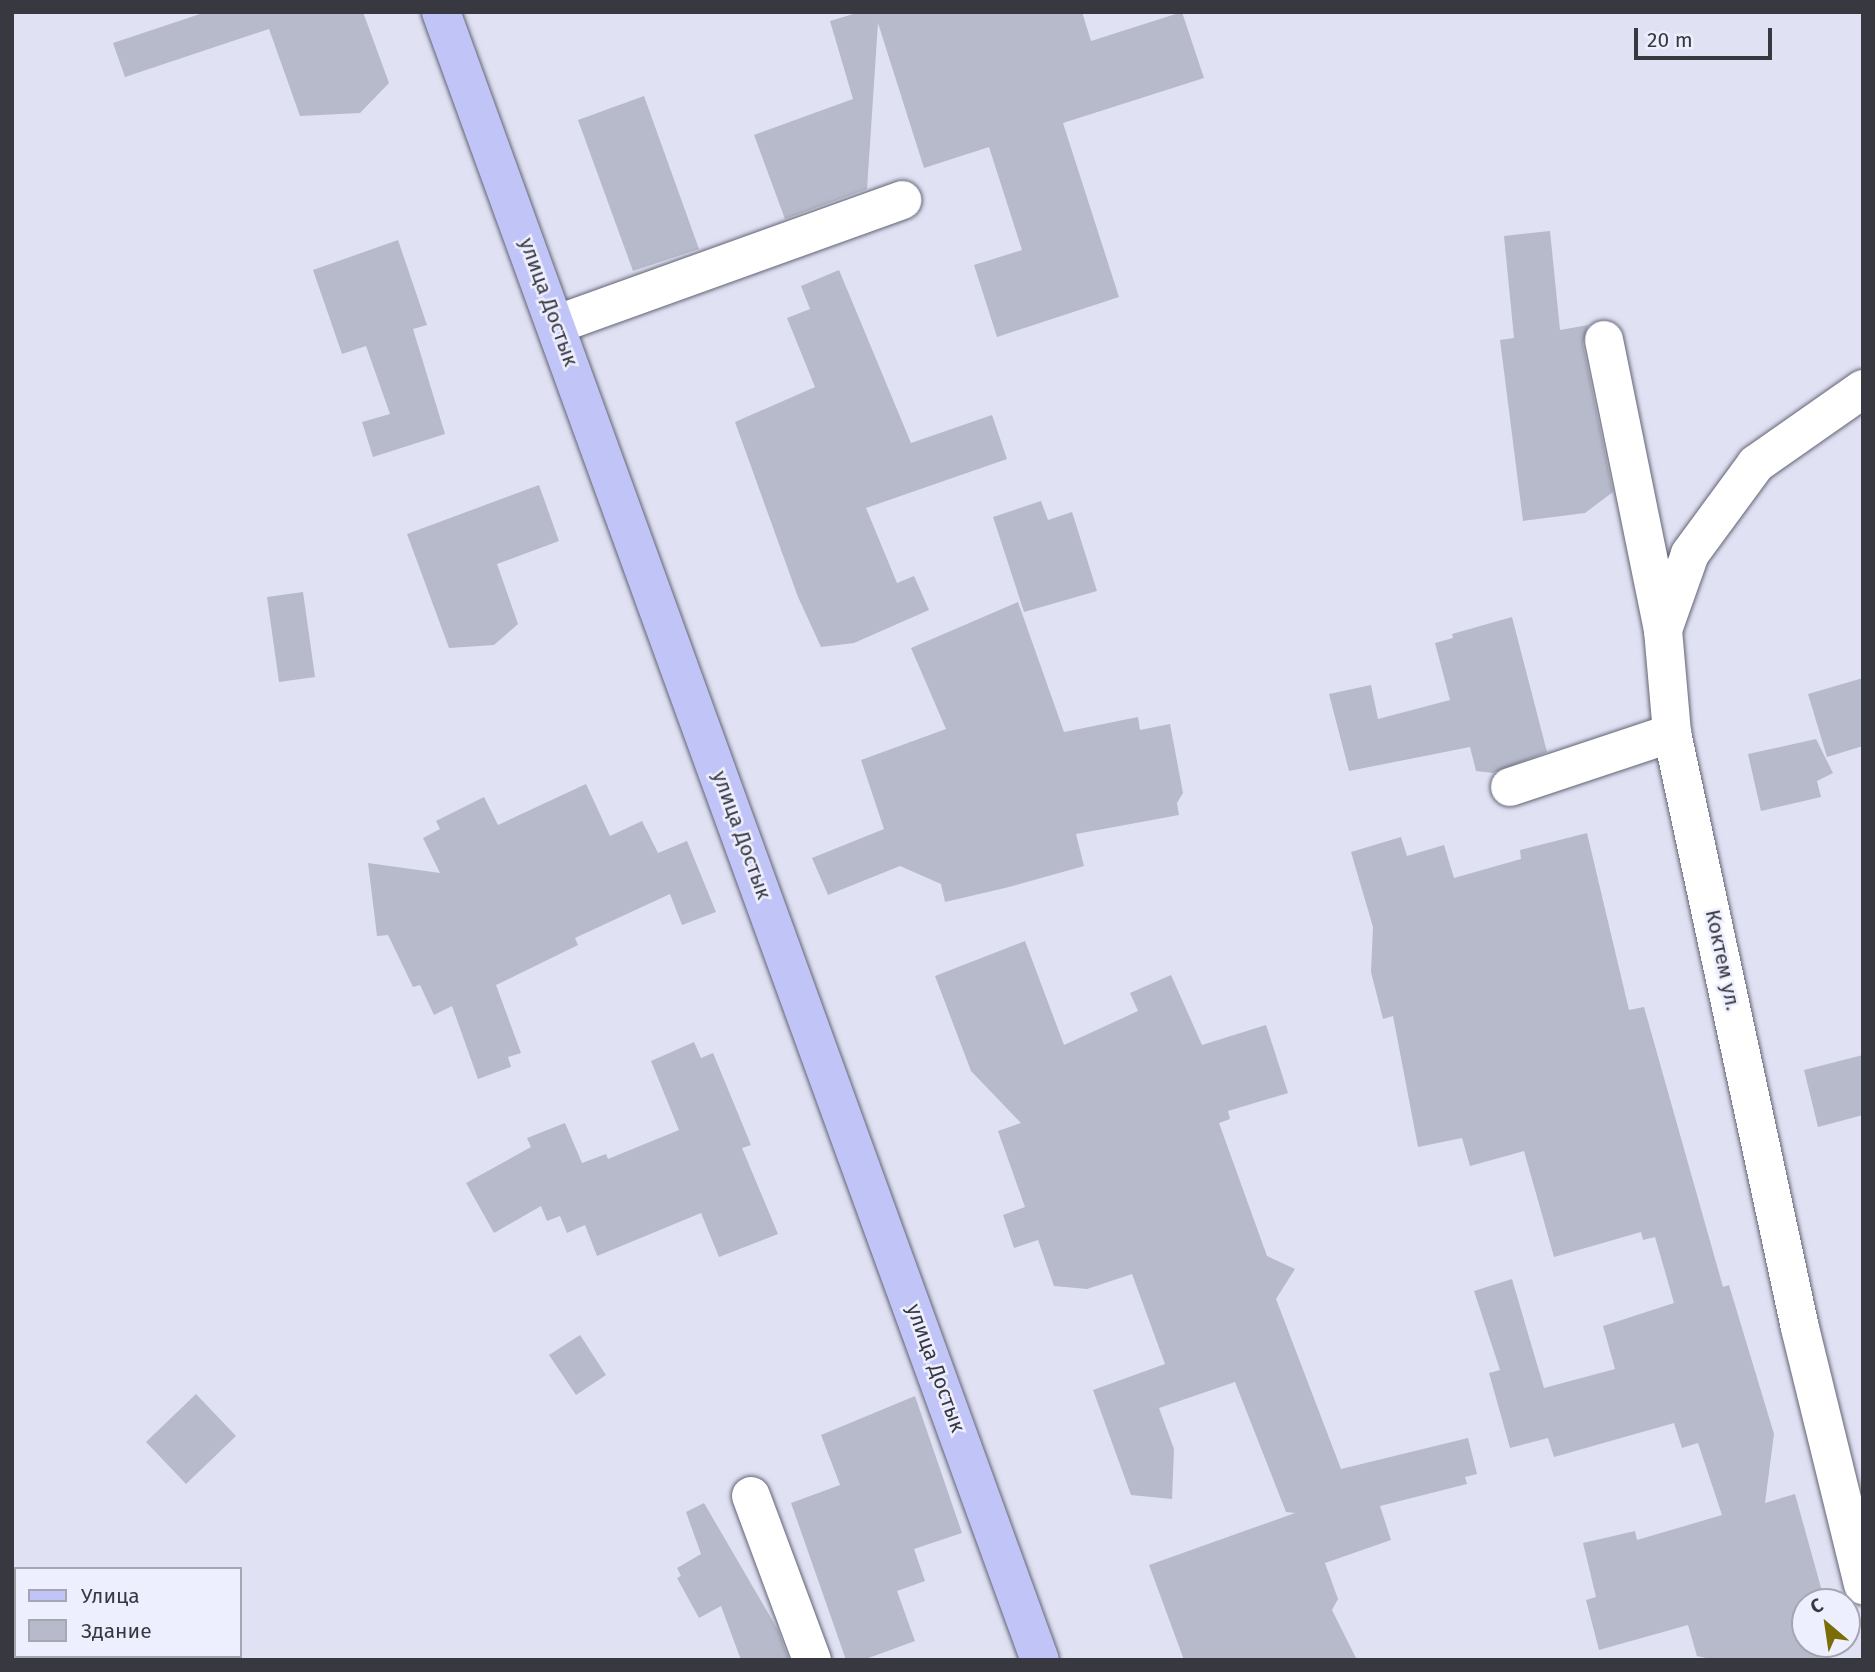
<!DOCTYPE html>
<html>
<head>
<meta charset="utf-8">
<style>
  body { margin:0 }
  #map { position:relative; width:1875px; height:1672px; overflow:hidden; background:#e0e2f4; font-family:"Fira Sans",sans-serif }
  div>[style] { position:absolute }
  .building>* { inset:0; background:#b7bacb }
  .roads { filter:drop-shadow(0 0 2px #626474) drop-shadow(0 0 2px #626474) }
  .minor>* { height:38px; margin:-19px; padding:0 19px; transform-origin:19px; border-radius:19px; background:#fff }
  .major>* { height:38px; margin:-19px; padding:0 19px; transform-origin:19px; border-radius:19px; background:#c1c4f7 }
  span { translate:-50% -50%; white-space:nowrap; text-align:center; line-height:1.15; -webkit-text-stroke:5px #edeffe; paint-order:stroke }
  .street-label { font-size:21px; color:#383940 }
  .frame { position:absolute; inset:0; border:14px solid #383940; pointer-events:none }
  .legend { position:absolute; left:14px; top:1567px; width:228px; height:91px; box-sizing:border-box; background:#edeffe; border:2px solid #a5a6b2; margin:0; padding:9px 12px; list-style:none; font-size:21px; color:#383940 }
  .legend li { display:flex; align-items:center; gap:14px; height:35px }
  .legend b { width:35px; border:2px solid #a5a6b2 }
  .north { position:absolute; left:1791px; top:1588px; width:70px; height:70px; box-sizing:border-box; background:#edeffe; border:2px solid #a5a6b2; border-radius:50%; rotate:331deg; font-size:19px; font-weight:700; line-height:28px; text-align:center; color:#383940 }
  .north::after { content:''; display:block; margin:auto; width:24px; height:32px; background:#7a6c06; clip-path:polygon(50% 0,100% 100%,50% 72%,0 100%) }
  .scale { position:absolute; left:1634px; top:28px; width:138px; height:32px; box-sizing:border-box; border:4px solid #383940; border-top:0; padding-left:9px; font-size:21px; line-height:24px; white-space:nowrap; color:#383940; -webkit-text-stroke:5px #edeffe; paint-order:stroke }
</style>
</head>
<body>
<div id="map">
  <div class="building">
    <div style="clip-path:polygon(206px 12px,363px 12px,389px 83px,360px 113px,300px 116px,269px 29px,125px 77px,113px 43px)"></div>
    <div style="clip-path:polygon(860px 12px,1082px 12px,1091px 41px,1182px 12px,1204px 78px,1063px 123px,1119px 297px,997px 337px,974px 265px,1022px 250px,989px 147px,924px 168px,878px 23px,867px 189px,785px 219px,754px 135px,853px 99px,830px 21px)"></div>
    <div style="clip-path:polygon(644px 96px,699px 249px,633px 271px,578px 120px)"></div>
    <div style="clip-path:polygon(1550px 231px,1560px 330px,1588px 325px,1583px 344px,1613px 492px,1585px 513px,1523px 521px,1500px 340px,1514px 338px,1504px 236px)"></div>
    <div style="clip-path:polygon(398px 240px,427px 325px,413px 329px,445px 434px,373px 457px,362px 422px,390px 414px,366px 346px,342px 354px,313px 270px)"></div>
    <div style="clip-path:polygon(839px 270px,911px 443px,992px 415px,1007px 459px,866px 508px,897px 583px,914px 576px,929px 610px,854px 643px,821px 647px,798px 597px,735px 422px,815px 387px,787px 318px,810px 309px,801px 286px)"></div>
    <div style="clip-path:polygon(539px 485px,559px 541px,497px 564px,518px 624px,494px 645px,449px 648px,407px 534px)"></div>
    <div style="clip-path:polygon(1041px 501px,1048px 520px,1072px 512px,1097px 591px,1024px 612px,993px 517px)"></div>
    <div style="clip-path:polygon(303px 592px,315px 677px,279px 682px,267px 597px)"></div>
    <div style="clip-path:polygon(1018px 602px,1064px 732px,1138px 717px,1140px 730px,1170px 724px,1183px 793px,1177px 803px,1179px 815px,1076px 834px,1084px 866px,1005px 888px,945px 902px,941px 884px,900px 866px,828px 895px,812px 858px,884px 829px,861px 760px,946px 729px,911px 648px)"></div>
    <div style="clip-path:polygon(1512px 617px,1547px 752px,1493px 773px,1476px 771px,1470px 747px,1349px 771px,1329px 694px,1371px 685px,1378px 719px,1450px 700px,1435px 643px,1453px 638px,1452px 634px)"></div>
    <div style="clip-path:polygon(1863px 678px,1863px 746px,1827px 757px,1808px 694px)"></div>
    <div style="clip-path:polygon(1816px 739px,1833px 773px,1817px 781px,1821px 797px,1761px 811px,1748px 754px)"></div>
    <div style="clip-path:polygon(586px 784px,610px 836px,642px 821px,658px 853px,687px 841px,716px 912px,682px 925px,670px 894px,575px 938px,578px 945px,496px 985px,521px 1053px,508px 1057px,511px 1067px,478px 1079px,452px 1006px,434px 1015px,420px 985px,413px 987px,388px 935px,377px 936px,368px 863px,440px 873px,423px 838px,440px 829px,436px 821px,484px 797px,498px 825px)"></div>
    <div style="clip-path:polygon(1587px 833px,1629px 1010px,1644px 1007px,1723px 1287px,1729px 1285px,1774px 1434px,1765px 1503px,1795px 1494px,1825px 1602px,1805px 1602px,1805px 1644px,1837px 1644px,1839px 1652px,1812px 1660px,1715px 1660px,1697px 1656px,1688px 1625px,1599px 1650px,1586px 1600px,1596px 1597px,1583px 1543px,1635px 1531px,1637px 1540px,1722px 1515px,1698px 1443px,1682px 1448px,1674px 1423px,1554px 1457px,1548px 1438px,1510px 1448px,1489px 1373px,1500px 1370px,1474px 1291px,1512px 1279px,1544px 1388px,1615px 1369px,1603px 1326px,1674px 1303px,1655px 1237px,1643px 1240px,1641px 1232px,1554px 1257px,1524px 1151px,1470px 1166px,1462px 1138px,1418px 1147px,1393px 1016px,1383px 1019px,1371px 972px,1373px 927px,1351px 852px,1401px 837px,1407px 856px,1444px 845px,1454px 878px,1521px 859px,1520px 850px)"></div>
    <div style="clip-path:polygon(1025px 941px,1064px 1045px,1138px 1011px,1130px 993px,1171px 975px,1202px 1045px,1266px 1025px,1288px 1093px,1228px 1111px,1230px 1119px,1219px 1123px,1267px 1256px,1295px 1269px,1276px 1299px,1341px 1469px,1468px 1438px,1477px 1474px,1465px 1477px,1467px 1484px,1380px 1506px,1391px 1540px,1325px 1563px,1338px 1599px,1332px 1610px,1357px 1660px,1184px 1660px,1149px 1565px,1295px 1513px,1286px 1512px,1235px 1382px,1159px 1408px,1174px 1449px,1172px 1499px,1131px 1495px,1093px 1390px,1165px 1364px,1132px 1274px,1087px 1289px,1054px 1286px,1038px 1240px,1014px 1248px,1003px 1215px,1025px 1207px,998px 1131px,1021px 1123px,971px 1071px,935px 976px)"></div>
    <div style="clip-path:polygon(694px 1042px,701px 1058px,713px 1053px,751px 1145px,742px 1148px,778px 1234px,719px 1257px,701px 1213px,597px 1256px,585px 1225px,567px 1233px,560px 1216px,547px 1221px,541px 1206px,494px 1233px,466px 1183px,531px 1147px,527px 1138px,565px 1123px,582px 1163px,606px 1154px,608px 1159px,679px 1130px,651px 1061px)"></div>
    <div style="clip-path:polygon(1863px 1055px,1863px 1115px,1818px 1127px,1804px 1070px)"></div>
    <div style="clip-path:polygon(580px 1335px,606px 1375px,576px 1395px,549px 1355px)"></div>
    <div style="clip-path:polygon(196px 1394px,236px 1436px,186px 1484px,146px 1442px)"></div>
    <div style="clip-path:polygon(915px 1396px,962px 1533px,914px 1549px,925px 1581px,897px 1591px,915px 1641px,863px 1660px,846px 1660px,791px 1503px,840px 1485px,821px 1435px)"></div>
    <div style="clip-path:polygon(704px 1503px,778px 1630px,789px 1660px,741px 1660px,721px 1606px,699px 1618px,677px 1578px,681px 1576px,677px 1568px,701px 1554px,686px 1512px)"></div>
  </div>
  <div class="roads">
    <div class="minor">
      <div style="left:558px;top:324px;width:366px;rotate:-19.8deg"></div>
      <div style="left:1604px;top:340px;width:296px;rotate:78.5deg"></div>
      <div style="left:1863px;top:389px;width:131px;rotate:145deg"></div>
      <div style="left:1756px;top:464px;width:112px;rotate:126.3deg"></div>
      <div style="left:1690px;top:554px;width:81px;rotate:109.6deg"></div>
      <div style="left:1663px;top:630px;width:103px;rotate:85deg"></div>
      <div style="left:1672px;top:733px;width:609px;rotate:77.86deg"></div>
      <div style="left:1800px;top:1328px;width:265px;rotate:76.2deg"></div>
      <div style="left:1510px;top:787px;width:171px;rotate:-18.4deg"></div>
      <div style="left:751px;top:1496px;width:175px;rotate:69.6deg"></div>
    </div>
    <div class="major">
      <div style="left:441px;top:12px;width:1753px;rotate:70.03deg"></div>
    </div>
  </div>
  <div class="street-label">
    <span style="left:549px;top:302px;rotate:70deg">улица Достык</span>
    <span style="left:742px;top:835px;rotate:70deg">улица Достык</span>
    <span style="left:1723px;top:960px;rotate:78deg">Коктем ул.</span>
    <span style="left:936px;top:1368px;rotate:70deg">улица Достык</span>
  </div>
  <div class="frame"></div>
  <ul class="legend">
  <li><b style="height:9px;background:#c1c4f7"></b>Улица</li>
  <li><b style="height:19px;background:#b7bacb"></b>Здание</li>
  </ul>
  <div class="north">С</div>
  <div class="scale">20 m</div>
</div>
</body>
</html>
